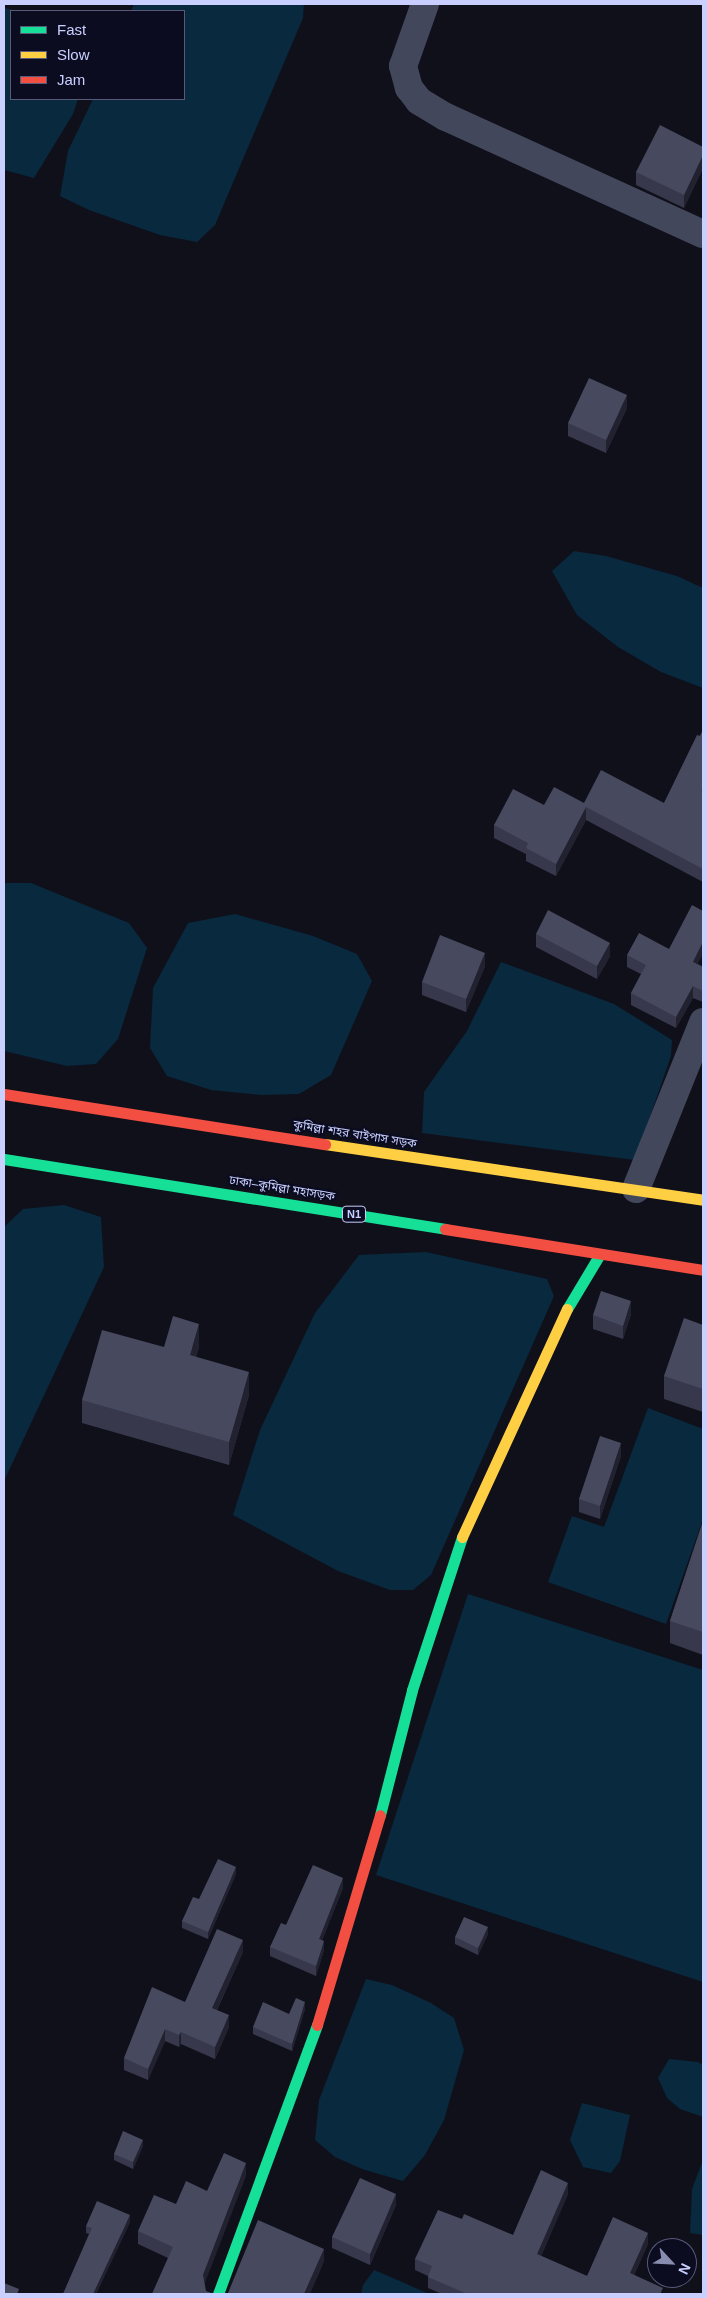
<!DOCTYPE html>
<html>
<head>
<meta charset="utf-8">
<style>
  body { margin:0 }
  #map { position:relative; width:707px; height:2298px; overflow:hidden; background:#10101b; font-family:Helvetica,"Noto Sans Bengali",sans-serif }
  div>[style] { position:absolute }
  .water>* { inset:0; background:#08293e }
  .street>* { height:28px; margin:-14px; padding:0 14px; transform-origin:14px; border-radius:14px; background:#43475c }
  .fast>* { height:11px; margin:-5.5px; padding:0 5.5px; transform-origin:5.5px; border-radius:5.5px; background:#16e098 }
  .slow>* { height:11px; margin:-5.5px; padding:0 5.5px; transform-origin:5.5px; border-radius:5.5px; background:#ffcf43 }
  .jam>* { height:11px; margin:-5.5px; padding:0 5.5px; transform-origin:5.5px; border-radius:5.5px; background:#f24e42 }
  .wall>* { inset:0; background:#37384c }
  .shaded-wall>* { inset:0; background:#212130 }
  .building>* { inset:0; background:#47495f }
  span { translate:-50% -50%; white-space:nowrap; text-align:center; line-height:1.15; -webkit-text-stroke:4.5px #0b0c20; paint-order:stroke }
  .shield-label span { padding:1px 4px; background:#0b0c20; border:1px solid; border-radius:4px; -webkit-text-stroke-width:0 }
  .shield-label { font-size:11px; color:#c9cfff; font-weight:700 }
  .street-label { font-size:12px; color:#c9cfff }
  .frame { position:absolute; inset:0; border:5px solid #c9cfff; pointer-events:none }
  .legend { position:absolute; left:10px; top:10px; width:175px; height:90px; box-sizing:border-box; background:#0b0c20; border:1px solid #575a79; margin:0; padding:6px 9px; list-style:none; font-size:15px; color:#c9cfff }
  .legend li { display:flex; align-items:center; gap:10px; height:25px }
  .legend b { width:25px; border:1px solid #575a79 }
  .north { position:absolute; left:647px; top:2238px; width:50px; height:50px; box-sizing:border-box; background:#0b0c20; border:1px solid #575a79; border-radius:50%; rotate:115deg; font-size:14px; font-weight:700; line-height:20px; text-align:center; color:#c9cfff }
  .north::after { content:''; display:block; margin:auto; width:18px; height:22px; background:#888caf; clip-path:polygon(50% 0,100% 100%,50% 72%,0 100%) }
</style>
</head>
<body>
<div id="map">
  <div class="water">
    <div style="clip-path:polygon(134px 4px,304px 4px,303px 18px,215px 225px,197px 242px,160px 235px,89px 210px,60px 196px,68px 151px,93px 99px,184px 99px,184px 11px,131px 11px)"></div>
    <div style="clip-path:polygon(4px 8px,19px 11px,11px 11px,11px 99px,78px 99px,73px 114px,34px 178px,4px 170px)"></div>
    <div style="clip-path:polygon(574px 551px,606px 556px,677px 576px,703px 588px,703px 688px,661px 672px,618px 647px,577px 615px,552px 571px)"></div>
    <div style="clip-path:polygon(4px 883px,31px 883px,129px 923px,147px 948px,118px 1039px,96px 1064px,67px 1066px,4px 1051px)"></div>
    <div style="clip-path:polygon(235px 914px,313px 936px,357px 954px,372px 981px,331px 1075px,299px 1094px,261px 1095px,211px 1090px,167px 1076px,150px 1048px,153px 988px,188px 923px)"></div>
    <div style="clip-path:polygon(501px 962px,614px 1004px,672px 1040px,671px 1056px,635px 1160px,422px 1133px,424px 1092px,467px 1031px)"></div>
    <div style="clip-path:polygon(64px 1205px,101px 1217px,104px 1267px,4px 1481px,4px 1227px,23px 1209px)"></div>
    <div style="clip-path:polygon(426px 1252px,547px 1279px,554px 1296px,431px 1575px,413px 1590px,390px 1590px,338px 1571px,233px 1515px,260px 1430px,315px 1313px,359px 1255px)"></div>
    <div style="clip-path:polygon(648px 1408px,703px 1429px,703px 1519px,666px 1624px,548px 1582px,572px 1516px,604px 1527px)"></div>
    <div style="clip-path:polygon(468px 1594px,703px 1670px,703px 1982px,376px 1875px)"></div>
    <div style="clip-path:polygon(366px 1979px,392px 1985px,431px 2003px,454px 2018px,464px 2050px,444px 2120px,425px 2155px,403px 2181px,362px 2169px,335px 2157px,315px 2140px,319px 2100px)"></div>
    <div style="clip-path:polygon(669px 2059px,698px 2062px,703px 2065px,703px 2117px,680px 2109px,667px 2098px,658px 2078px)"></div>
    <div style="clip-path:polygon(582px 2103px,630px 2115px,620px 2161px,611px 2173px,583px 2167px,570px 2140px)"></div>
    <div style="clip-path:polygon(703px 2160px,703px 2235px,690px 2233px,692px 2189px)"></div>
    <div style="clip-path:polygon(374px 2270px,393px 2278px,429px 2294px,361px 2294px,363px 2285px)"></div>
  </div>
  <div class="street">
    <div style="left:425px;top:4px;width:66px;rotate:109.5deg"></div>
    <div style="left:403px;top:66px;width:23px;rotate:75deg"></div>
    <div style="left:409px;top:88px;width:16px;rotate:52deg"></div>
    <div style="left:419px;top:101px;width:31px;rotate:31deg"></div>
    <div style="left:446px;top:117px;width:282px;rotate:24.5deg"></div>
    <div style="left:636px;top:1189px;width:180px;rotate:-68.1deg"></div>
  </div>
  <div class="fast">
    <div style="left:4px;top:1159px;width:447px;rotate:9deg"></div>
    <div style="left:567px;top:1309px;width:64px;rotate:-59deg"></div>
    <div style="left:380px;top:1815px;width:129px;rotate:-75.6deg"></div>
    <div style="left:412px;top:1690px;width:161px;rotate:-71.9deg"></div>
    <div style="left:218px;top:2294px;width:287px;rotate:-69.8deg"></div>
  </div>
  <div class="slow">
    <div style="left:325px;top:1144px;width:382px;rotate:8.4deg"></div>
    <div style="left:462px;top:1537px;width:251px;rotate:-65.3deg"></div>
  </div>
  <div class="jam">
    <div style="left:4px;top:1094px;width:325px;rotate:8.9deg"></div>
    <div style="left:445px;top:1229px;width:261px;rotate:9deg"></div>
    <div style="left:317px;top:2025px;width:219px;rotate:-73.3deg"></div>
  </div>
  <div class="wall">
    <div style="clip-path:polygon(703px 147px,703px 168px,684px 208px,636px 185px,636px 172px)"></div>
    <div style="clip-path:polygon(627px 408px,606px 453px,568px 436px,568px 423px)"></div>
    <div style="clip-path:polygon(703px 730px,703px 882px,586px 820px,556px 876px,526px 861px,526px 854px,494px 838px,494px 825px,544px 805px,584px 803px,664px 803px)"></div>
    <div style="clip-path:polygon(536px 934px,610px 956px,597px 979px,536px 947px)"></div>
    <div style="clip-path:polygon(627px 955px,698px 964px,703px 967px,703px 1002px,693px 998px,676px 1028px,631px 1005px,631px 993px,641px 974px,627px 967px)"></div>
    <div style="clip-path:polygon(485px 966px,466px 1012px,422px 995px,422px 982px)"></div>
    <div style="clip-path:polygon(631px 1314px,623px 1339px,593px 1329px,593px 1315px)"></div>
    <div style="clip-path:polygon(703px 1325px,703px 1412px,664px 1399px,664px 1376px)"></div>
    <div style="clip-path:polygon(164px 1347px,199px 1347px,196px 1357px,249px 1395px,229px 1465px,82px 1423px,82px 1400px)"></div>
    <div style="clip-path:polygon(621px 1456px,600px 1519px,579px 1512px,579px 1499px)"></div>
    <div style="clip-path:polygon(703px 1521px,703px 1655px,670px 1643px,670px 1621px)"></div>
    <div style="clip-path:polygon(236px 1874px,208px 1939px,182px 1928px,182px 1921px)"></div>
    <div style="clip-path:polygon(343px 1888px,322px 1940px,324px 1950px,316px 1976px,270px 1956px,270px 1947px,286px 1925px)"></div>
    <div style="clip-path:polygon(488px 1934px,478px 1955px,455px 1944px,455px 1937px)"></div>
    <div style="clip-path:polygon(243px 1952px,217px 2010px,229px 2027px,215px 2059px,181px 2044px,179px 2047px,165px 2041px,148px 2080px,124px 2070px,124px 2058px,185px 2002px)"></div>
    <div style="clip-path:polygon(305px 2009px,292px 2051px,253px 2034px,253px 2027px)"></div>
    <div style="clip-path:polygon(143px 2146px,133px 2169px,114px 2160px,114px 2154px)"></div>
    <div style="clip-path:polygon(246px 2176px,152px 2294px,168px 2258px,138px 2244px,138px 2231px,176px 2204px,207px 2191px)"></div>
    <div style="clip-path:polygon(568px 2194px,541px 2256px,587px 2276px,648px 2244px,634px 2275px,663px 2294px,442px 2294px,428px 2288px,428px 2276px,415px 2270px,415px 2259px,462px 2219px,513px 2235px)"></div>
    <div style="clip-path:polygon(396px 2205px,370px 2265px,332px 2248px,332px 2237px)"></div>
    <div style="clip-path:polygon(130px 2222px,96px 2294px,63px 2294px,89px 2234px,86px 2233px,86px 2226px)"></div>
  </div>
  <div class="shaded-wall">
    <div style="clip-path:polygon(703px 155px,703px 168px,684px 208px,684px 195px)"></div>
    <div style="clip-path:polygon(627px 395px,627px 408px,606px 453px,606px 440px)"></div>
    <div style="clip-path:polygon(586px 807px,586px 820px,556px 876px,556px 864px)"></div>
    <div style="clip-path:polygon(703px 942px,703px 954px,693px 973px,693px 962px)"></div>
    <div style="clip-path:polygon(610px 943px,610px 956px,597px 979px,597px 966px)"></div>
    <div style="clip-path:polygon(485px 953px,485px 966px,466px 1012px,466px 999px)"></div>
    <div style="clip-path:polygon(693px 986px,693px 998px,676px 1028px,676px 1017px)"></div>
    <div style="clip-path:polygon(631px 1301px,631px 1314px,623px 1339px,623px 1326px)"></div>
    <div style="clip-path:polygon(199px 1324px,199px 1347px,190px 1378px,190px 1355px)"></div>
    <div style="clip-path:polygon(249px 1372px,249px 1395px,229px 1465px,229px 1442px)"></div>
    <div style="clip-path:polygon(621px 1443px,621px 1456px,600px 1519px,600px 1506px)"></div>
    <div style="clip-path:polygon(236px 1867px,236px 1874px,208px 1939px,208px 1932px)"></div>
    <div style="clip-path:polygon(343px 1878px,343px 1888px,319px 1948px,319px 1939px)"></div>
    <div style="clip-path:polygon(488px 1927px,488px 1934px,478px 1955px,478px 1948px)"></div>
    <div style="clip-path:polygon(243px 1940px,243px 1952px,212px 2020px,212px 2008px)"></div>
    <div style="clip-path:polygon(324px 1941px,324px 1950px,316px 1976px,316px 1966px)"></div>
    <div style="clip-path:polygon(305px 2002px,305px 2009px,292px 2051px,292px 2044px)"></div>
    <div style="clip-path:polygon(229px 2015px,229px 2027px,215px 2059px,215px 2047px)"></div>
    <div style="clip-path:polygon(165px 2029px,165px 2041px,148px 2080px,148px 2069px)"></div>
    <div style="clip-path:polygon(181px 2032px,181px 2044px,179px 2047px,179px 2035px)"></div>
    <div style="clip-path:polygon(143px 2140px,143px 2146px,133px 2169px,133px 2162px)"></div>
    <div style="clip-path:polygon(246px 2163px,246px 2176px,203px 2288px,203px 2275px)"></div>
    <div style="clip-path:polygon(568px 2183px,568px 2194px,537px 2266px,537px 2254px)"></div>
    <div style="clip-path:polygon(396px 2194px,396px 2205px,370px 2265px,370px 2254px)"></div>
    <div style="clip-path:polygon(130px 2215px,130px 2222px,96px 2294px,93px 2294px)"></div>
    <div style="clip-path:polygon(648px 2233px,648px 2244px,630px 2285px,630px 2273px)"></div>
    <div style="clip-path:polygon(324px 2249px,324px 2262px,310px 2294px,304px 2294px)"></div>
  </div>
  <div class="building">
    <div style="clip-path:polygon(660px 125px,703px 147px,703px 155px,684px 195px,636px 172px)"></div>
    <div style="clip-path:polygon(589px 378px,627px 395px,606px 440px,568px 423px)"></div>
    <div style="clip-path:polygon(703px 730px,703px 787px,701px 791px,703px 792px,703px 869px,586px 807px,556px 864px,526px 848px,528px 843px,494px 825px,513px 789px,544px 805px,554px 787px,584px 803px,601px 770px,664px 803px,697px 735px,700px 736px)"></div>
    <div style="clip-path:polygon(692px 905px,703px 911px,703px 942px,693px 962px,703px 967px,703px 991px,693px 986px,676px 1017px,631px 993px,646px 965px,627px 955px,639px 933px,669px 949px)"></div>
    <div style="clip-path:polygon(548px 910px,610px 943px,597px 966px,536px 934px)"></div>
    <div style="clip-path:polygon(440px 935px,485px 953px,466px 999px,422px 982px)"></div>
    <div style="clip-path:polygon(601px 1291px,631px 1301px,623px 1326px,593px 1315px)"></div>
    <div style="clip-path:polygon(173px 1316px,199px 1324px,190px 1355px,249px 1372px,229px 1442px,82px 1400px,102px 1330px,164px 1347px)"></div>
    <div style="clip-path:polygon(684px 1318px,703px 1325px,703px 1389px,664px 1376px)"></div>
    <div style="clip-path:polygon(600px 1436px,621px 1443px,600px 1506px,579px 1499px)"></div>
    <div style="clip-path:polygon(703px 1521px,703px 1632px,670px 1621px)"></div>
    <div style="clip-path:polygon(218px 1859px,236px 1867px,208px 1932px,182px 1921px,193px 1897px,199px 1899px)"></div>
    <div style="clip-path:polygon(313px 1865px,343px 1878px,319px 1939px,324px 1941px,316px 1966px,270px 1947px,281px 1923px,286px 1925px)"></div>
    <div style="clip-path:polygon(464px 1917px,488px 1927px,478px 1948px,455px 1937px)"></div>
    <div style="clip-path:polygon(217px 1929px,243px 1940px,212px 2008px,229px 2015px,215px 2047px,181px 2032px,179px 2035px,165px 2029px,148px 2069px,124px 2058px,152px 1987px,185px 2002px)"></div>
    <div style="clip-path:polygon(296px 1998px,305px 2002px,292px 2044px,253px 2027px,263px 2002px,289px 2014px)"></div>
    <div style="clip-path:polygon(123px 2131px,143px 2140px,133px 2162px,114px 2154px)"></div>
    <div style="clip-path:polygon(224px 2153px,246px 2163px,203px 2275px,206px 2291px,214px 2294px,152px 2294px,173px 2247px,138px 2231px,154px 2195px,176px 2204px,186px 2181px,207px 2191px)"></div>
    <div style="clip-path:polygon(541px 2170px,568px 2183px,537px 2254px,587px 2276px,613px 2217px,648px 2233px,630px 2273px,663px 2288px,660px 2294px,464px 2294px,465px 2293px,428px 2277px,432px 2266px,415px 2259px,438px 2210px,462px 2219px,464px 2214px,513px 2235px)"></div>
    <div style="clip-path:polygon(360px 2178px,396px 2194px,370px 2254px,332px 2237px)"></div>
    <div style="clip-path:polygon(97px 2201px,130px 2215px,93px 2294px,63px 2294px,92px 2228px,86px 2226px)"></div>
    <div style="clip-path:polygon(258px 2220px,324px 2249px,304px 2294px,225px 2294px,228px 2293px)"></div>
    <div style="clip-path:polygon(4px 2283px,19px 2289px,17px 2294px,4px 2294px)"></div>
  </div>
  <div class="shield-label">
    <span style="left:354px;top:1214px">N1</span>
  </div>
  <div class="street-label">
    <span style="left:355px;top:1135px;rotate:9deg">কুমিল্লা শহর বাইপাস সড়ক</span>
    <span style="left:282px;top:1189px;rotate:9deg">ঢাকা–কুমিল্লা মহাসড়ক</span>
  </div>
  <div class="frame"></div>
  <ul class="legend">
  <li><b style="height:6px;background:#16e098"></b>Fast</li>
  <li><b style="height:6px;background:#ffcf43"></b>Slow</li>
  <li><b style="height:6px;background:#f24e42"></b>Jam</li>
  </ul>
  <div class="north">N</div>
</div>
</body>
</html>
